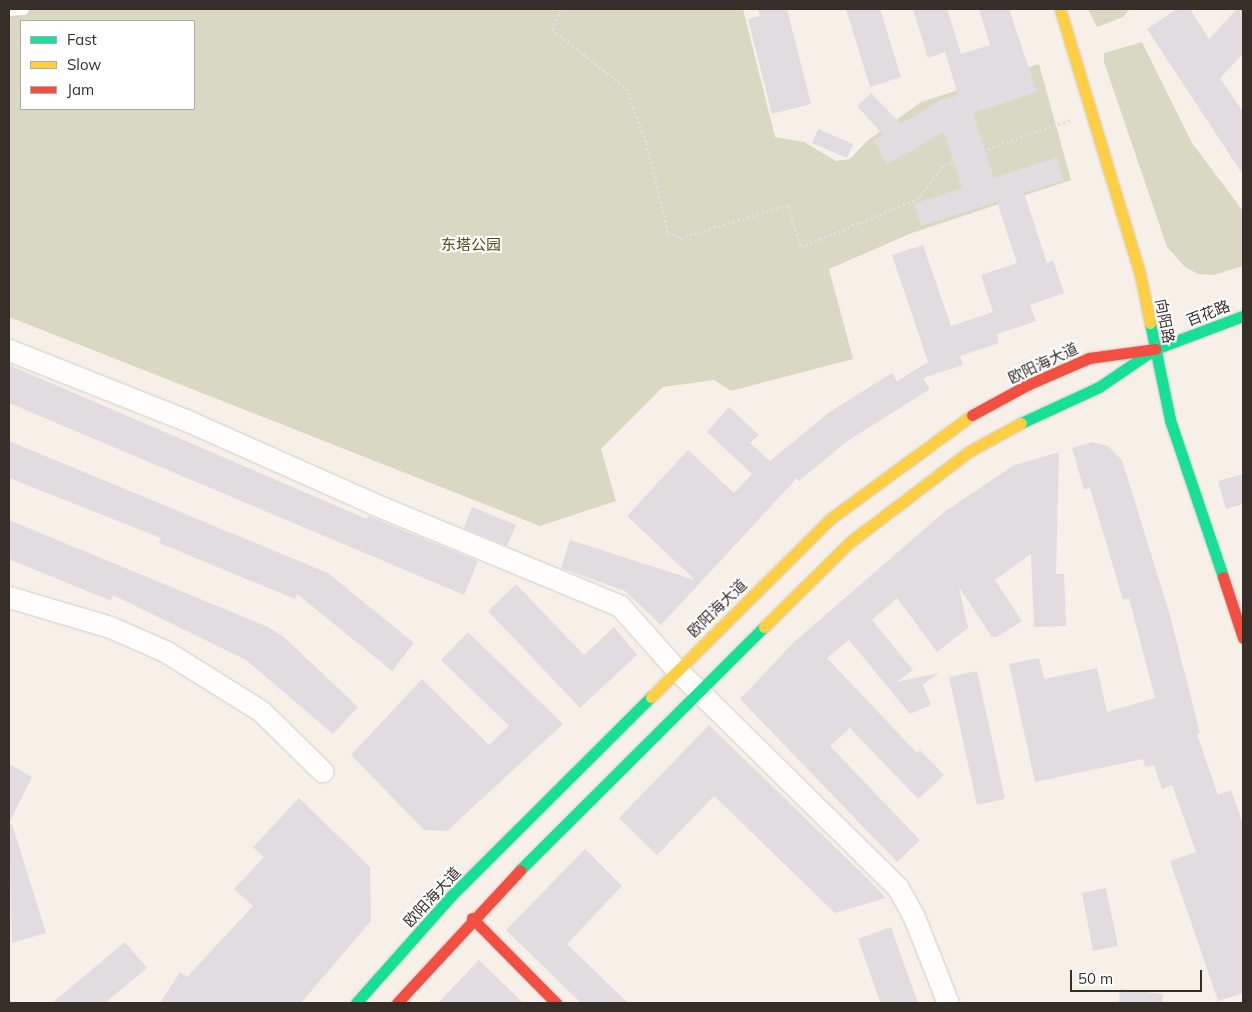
<!DOCTYPE html>
<html>
<head>
<meta charset="utf-8">
<style>
  body { margin:0 }
  #map { position:relative; width:1252px; height:1012px; overflow:hidden; background:#f7f0e9; font-family:Mulish,"Noto Sans SC",sans-serif }
  div>[style] { position:absolute }
  .green>* { inset:0; background:#d9d8c3 }
  .building>* { inset:0; background:#e1dcdf }
  .path>* { height:3px; margin-top:-1.5px; transform-origin:0; background:repeating-linear-gradient(90deg,#e1dedc 0 2.5px,transparent 0 5px) }
  .roads { filter:drop-shadow(0 0 1px #d2ccc6) drop-shadow(0 0 1px #d2ccc6) }
  .lane>* { height:11px; margin:-5.5px; padding:0 5.5px; transform-origin:5.5px; border-radius:5.5px; background:#fefdfc }
  .street>* { height:21px; margin:-10.5px; padding:0 10.5px; transform-origin:10.5px; border-radius:10.5px; background:#fefdfc }
  .fast>* { height:11px; margin:-5.5px; padding:0 5.5px; transform-origin:5.5px; border-radius:5.5px; background:#16e098 }
  .slow>* { height:11px; margin:-5.5px; padding:0 5.5px; transform-origin:5.5px; border-radius:5.5px; background:#ffcf43 }
  .jam>* { height:11px; margin:-5.5px; padding:0 5.5px; transform-origin:5.5px; border-radius:5.5px; background:#f24e42 }
  span { translate:-50% -50%; white-space:nowrap; text-align:center; line-height:1.15; -webkit-text-stroke:4px #fff; paint-order:stroke }
  .park-label { font-size:15px; color:#494e14 }
  .street-label { font-size:15px; color:#352e29 }
  .frame { position:absolute; inset:0; border:10px solid #352e29; pointer-events:none }
  .legend { position:absolute; left:20px; top:20px; width:175px; height:90px; box-sizing:border-box; background:#fff; border:1px solid #aeaba9; margin:0; padding:6px 9px; list-style:none; font-size:15px; color:#352e29 }
  .legend li { display:flex; align-items:center; gap:10px; height:25px }
  .legend b { width:25px; border:1px solid #aeaba9 }
  .scale { position:absolute; left:1070px; top:970px; width:132px; height:22px; box-sizing:border-box; border:2px solid #352e29; border-top:0; padding-left:6px; font-size:15px; line-height:18px; white-space:nowrap; color:#352e29; -webkit-text-stroke:4px #fff; paint-order:stroke }
</style>
</head>
<body>
<div id="map">
  <div class="green">
    <div style="clip-path:polygon(evenodd,9px 9px,743px 9px,775px 137px,804px 142px,836px 161px,850px 159px,867px 141px,921px 102px,1039px 64px,1071px 180px,912px 233px,829px 269px,853px 359px,731px 391px,714px 380px,663px 387px,601px 449px,616px 501px,540px 526px,9px 317px,9px 9px,21px 21px,194px 21px,194px 109px,21px 109px,21px 21px)"></div>
    <div style="clip-path:polygon(1088px 9px,1130px 9px,1123px 17px,1097px 27px)"></div>
    <div style="clip-path:polygon(1142px 42px,1192px 143px,1243px 211px,1243px 266px,1214px 275px,1198px 274px,1185px 267px,1167px 247px,1104px 62px,1104px 53px)"></div>
  </div>
  <div class="building">
    <div style="clip-path:polygon(758px 9px,787px 9px,811px 104px,772px 114px,748px 19px,760px 16px)"></div>
    <div style="clip-path:polygon(846px 9px,880px 9px,901px 77px,870px 87px)"></div>
    <div style="clip-path:polygon(913px 9px,947px 9px,961px 54px,990px 45px,979px 9px,1009px 9px,1037px 92px,973px 113px,994px 178px,1057px 157px,1064px 180px,1024px 193px,1047px 263px,1053px 260px,1064px 293px,1030px 305px,1036px 321px,997px 334px,999px 343px,960px 356px,963px 365px,923px 378px,930px 389px,846px 442px,799px 481px,797px 478px,661px 625px,625px 591px,561px 568px,570px 540px,695px 580px,627px 516px,688px 450px,734px 493px,752px 474px,707px 432px,729px 407px,759px 435px,750px 443px,770px 461px,828px 413px,892px 373px,897px 381px,928px 362px,892px 255px,923px 245px,951px 326px,993px 312px,981px 275px,1017px 263px,997px 202px,921px 226px,914px 204px,962px 188px,944px 132px,887px 164px,873px 140px,883px 135px,857px 106px,871px 93px,901px 124px,939px 101px,958px 95px,945px 52px,928px 58px)"></div>
    <div style="clip-path:polygon(1177px 9px,1190px 9px,1209px 39px,1237px 9px,1243px 9px,1243px 54px,1220px 78px,1243px 112px,1243px 175px,1147px 29px)"></div>
    <div style="clip-path:polygon(818px 129px,853px 144px,847px 158px,812px 143px)"></div>
    <div style="clip-path:polygon(9px 365px,367px 519px,368px 516px,478px 561px,464px 595px,9px 403px)"></div>
    <div style="clip-path:polygon(9px 441px,328px 573px,414px 643px,392px 671px,297px 594px,295px 599px,159px 543px,161px 538px,9px 478px)"></div>
    <div style="clip-path:polygon(1092px 442px,1108px 446px,1122px 460px,1169px 612px,1200px 733px,1197px 734px,1218px 795px,1231px 790px,1243px 824px,1243px 993px,1218px 1001px,1170px 861px,1196px 852px,1172px 785px,1162px 789px,1154px 765px,1145px 767px,1143px 759px,1035px 782px,1009px 664px,1039px 658px,1044px 679px,1097px 668px,1107px 712px,1155px 698px,1129px 598px,1123px 600px,1090px 488px,1084px 490px,1072px 448px)"></div>
    <div style="clip-path:polygon(1059px 452px,1056px 574px,1064px 574px,1066px 626px,1034px 627px,1031px 554px,995px 580px,1022px 621px,997px 637px,992px 637px,959px 587px,968px 628px,937px 652px,897px 598px,872px 620px,913px 670px,897px 682px,939px 673px,923px 685px,931px 705px,910px 714px,849px 640px,827px 658px,917px 753px,920px 750px,944px 775px,918px 799px,850px 728px,830px 746px,920px 840px,897px 862px,740px 699px,793px 643px,944px 512px,1014px 465px)"></div>
    <div style="clip-path:polygon(1243px 474px,1243px 504px,1226px 509px,1218px 481px)"></div>
    <div style="clip-path:polygon(472px 507px,516px 525px,507px 546px,464px 528px)"></div>
    <div style="clip-path:polygon(9px 520px,268px 627px,285px 638px,358px 707px,333px 734px,246px 660px,113px 595px,111px 601px,9px 559px)"></div>
    <div style="clip-path:polygon(516px 584px,584px 655px,614px 627px,637px 655px,580px 708px,488px 611px)"></div>
    <div style="clip-path:polygon(468px 632px,563px 724px,447px 831px,424px 830px,351px 755px,422px 679px,489px 745px,509px 726px,441px 660px)"></div>
    <div style="clip-path:polygon(977px 671px,1005px 799px,977px 805px,949px 677px)"></div>
    <div style="clip-path:polygon(709px 725px,868px 879px,886px 898px,835px 913px,714px 796px,657px 855px,619px 818px)"></div>
    <div style="clip-path:polygon(9px 764px,32px 777px,9px 823px)"></div>
    <div style="clip-path:polygon(299px 798px,370px 867px,371px 921px,301px 1003px,160px 1003px,180px 972px,187px 977px,253px 906px,234px 889px,264px 857px,253px 847px)"></div>
    <div style="clip-path:polygon(12px 824px,46px 933px,12px 943px,9px 825px)"></div>
    <div style="clip-path:polygon(585px 849px,622px 886px,567px 944px,628px 1003px,581px 1003px,506px 930px)"></div>
    <div style="clip-path:polygon(1106px 888px,1118px 946px,1093px 951px,1082px 893px)"></div>
    <div style="clip-path:polygon(891px 927px,911px 984px,918px 1003px,881px 1003px,878px 996px,858px 939px)"></div>
    <div style="clip-path:polygon(125px 942px,147px 968px,105px 1003px,52px 1003px)"></div>
    <div style="clip-path:polygon(479px 960px,523px 1003px,438px 1003px)"></div>
    <div style="clip-path:polygon(1120px 989px,1163px 994px,1162px 1003px,1119px 1003px)"></div>
  </div>
  <div class="path">
    <div style="left:561px;top:9px;width:22px;rotate:114deg"></div>
    <div style="left:552px;top:29px;width:95px;rotate:38.6deg"></div>
    <div style="left:626px;top:88px;width:58px;rotate:69.7deg"></div>
    <div style="left:646px;top:142px;width:93px;rotate:76.3deg"></div>
    <div style="left:668px;top:232px;width:13px;rotate:27deg"></div>
    <div style="left:680px;top:238px;width:113px;rotate:-17deg"></div>
    <div style="left:788px;top:205px;width:44px;rotate:72.8deg"></div>
    <div style="left:801px;top:247px;width:126px;rotate:-22.5deg"></div>
    <div style="left:917px;top:199px;width:45px;rotate:-51.3deg"></div>
    <div style="left:945px;top:164px;width:133px;rotate:-19.4deg"></div>
  </div>
  <div class="roads">
    <div class="lane">
      <div style="left:9px;top:10px;width:14px;rotate:-4deg"></div>
    </div>
    <div class="street">
      <div style="left:9px;top:350px;width:193px;rotate:21.6deg"></div>
      <div style="left:188px;top:421px;width:204px;rotate:24deg"></div>
      <div style="left:374px;top:504px;width:266px;rotate:22.5deg"></div>
      <div style="left:620px;top:606px;width:84px;rotate:48.4deg"></div>
      <div style="left:676px;top:669px;width:312px;rotate:44.6deg"></div>
      <div style="left:898px;top:888px;width:33px;rotate:61deg"></div>
      <div style="left:914px;top:917px;width:92px;rotate:68.4deg"></div>
      <div style="left:9px;top:597px;width:105px;rotate:16.5deg"></div>
      <div style="left:110px;top:627px;width:60px;rotate:23.6deg"></div>
      <div style="left:165px;top:651px;width:113px;rotate:32deg"></div>
      <div style="left:261px;top:711px;width:86px;rotate:44.5deg"></div>
    </div>
    <div class="fast">
      <div style="left:1150px;top:323px;width:99px;rotate:78.3deg"></div>
      <div style="left:1170px;top:420px;width:166px;rotate:71.3deg"></div>
      <div style="left:1155px;top:349px;width:94px;rotate:-20.6deg"></div>
      <div style="left:1021px;top:423px;width:86px;rotate:-24.8deg"></div>
      <div style="left:1099px;top:387px;width:60px;rotate:-34.2deg"></div>
      <div style="left:520px;top:870px;width:344px;rotate:-44.9deg"></div>
      <div style="left:356px;top:1003px;width:142px;rotate:-48.4deg"></div>
      <div style="left:450px;top:897px;width:284px;rotate:-44.9deg"></div>
    </div>
    <div class="slow">
      <div style="left:1060px;top:9px;width:277px;rotate:73.2deg"></div>
      <div style="left:1140px;top:274px;width:50px;rotate:78.5deg"></div>
      <div style="left:764px;top:627px;width:121px;rotate:-44.7deg"></div>
      <div style="left:850px;top:542px;width:151px;rotate:-37.2deg"></div>
      <div style="left:970px;top:451px;width:58px;rotate:-28.8deg"></div>
      <div style="left:651px;top:697px;width:252px;rotate:-44.8deg"></div>
      <div style="left:830px;top:519px;width:176px;rotate:-36.2deg"></div>
    </div>
    <div class="jam">
      <div style="left:972px;top:415px;width:63px;rotate:-28.6deg"></div>
      <div style="left:1027px;top:385px;width:68px;rotate:-23.5deg"></div>
      <div style="left:1089px;top:358px;width:67px;rotate:-7.8deg"></div>
      <div style="left:1223px;top:577px;width:64px;rotate:71.8deg"></div>
      <div style="left:472px;top:918px;width:120px;rotate:45.3deg"></div>
      <div style="left:397px;top:1003px;width:181px;rotate:-47.2deg"></div>
    </div>
  </div>
  <div class="park-label">
    <span style="left:471px;top:245px">东塔公园</span>
  </div>
  <div class="street-label">
    <span style="left:1208px;top:313px;rotate:-21deg">百花路</span>
    <span style="left:1165px;top:321px;rotate:79deg">向阳路</span>
    <span style="left:1043px;top:363px;rotate:-25deg">欧阳海大道</span>
    <span style="left:717px;top:608px;rotate:-44deg">欧阳海大道</span>
    <span style="left:432px;top:897px;rotate:-47deg">欧阳海大道</span>
  </div>
  <div class="frame"></div>
  <ul class="legend">
  <li><b style="height:6px;background:#16e098"></b>Fast</li>
  <li><b style="height:6px;background:#ffcf43"></b>Slow</li>
  <li><b style="height:6px;background:#f24e42"></b>Jam</li>
  </ul>
  <div class="scale">50 m</div>
</div>
</body>
</html>
